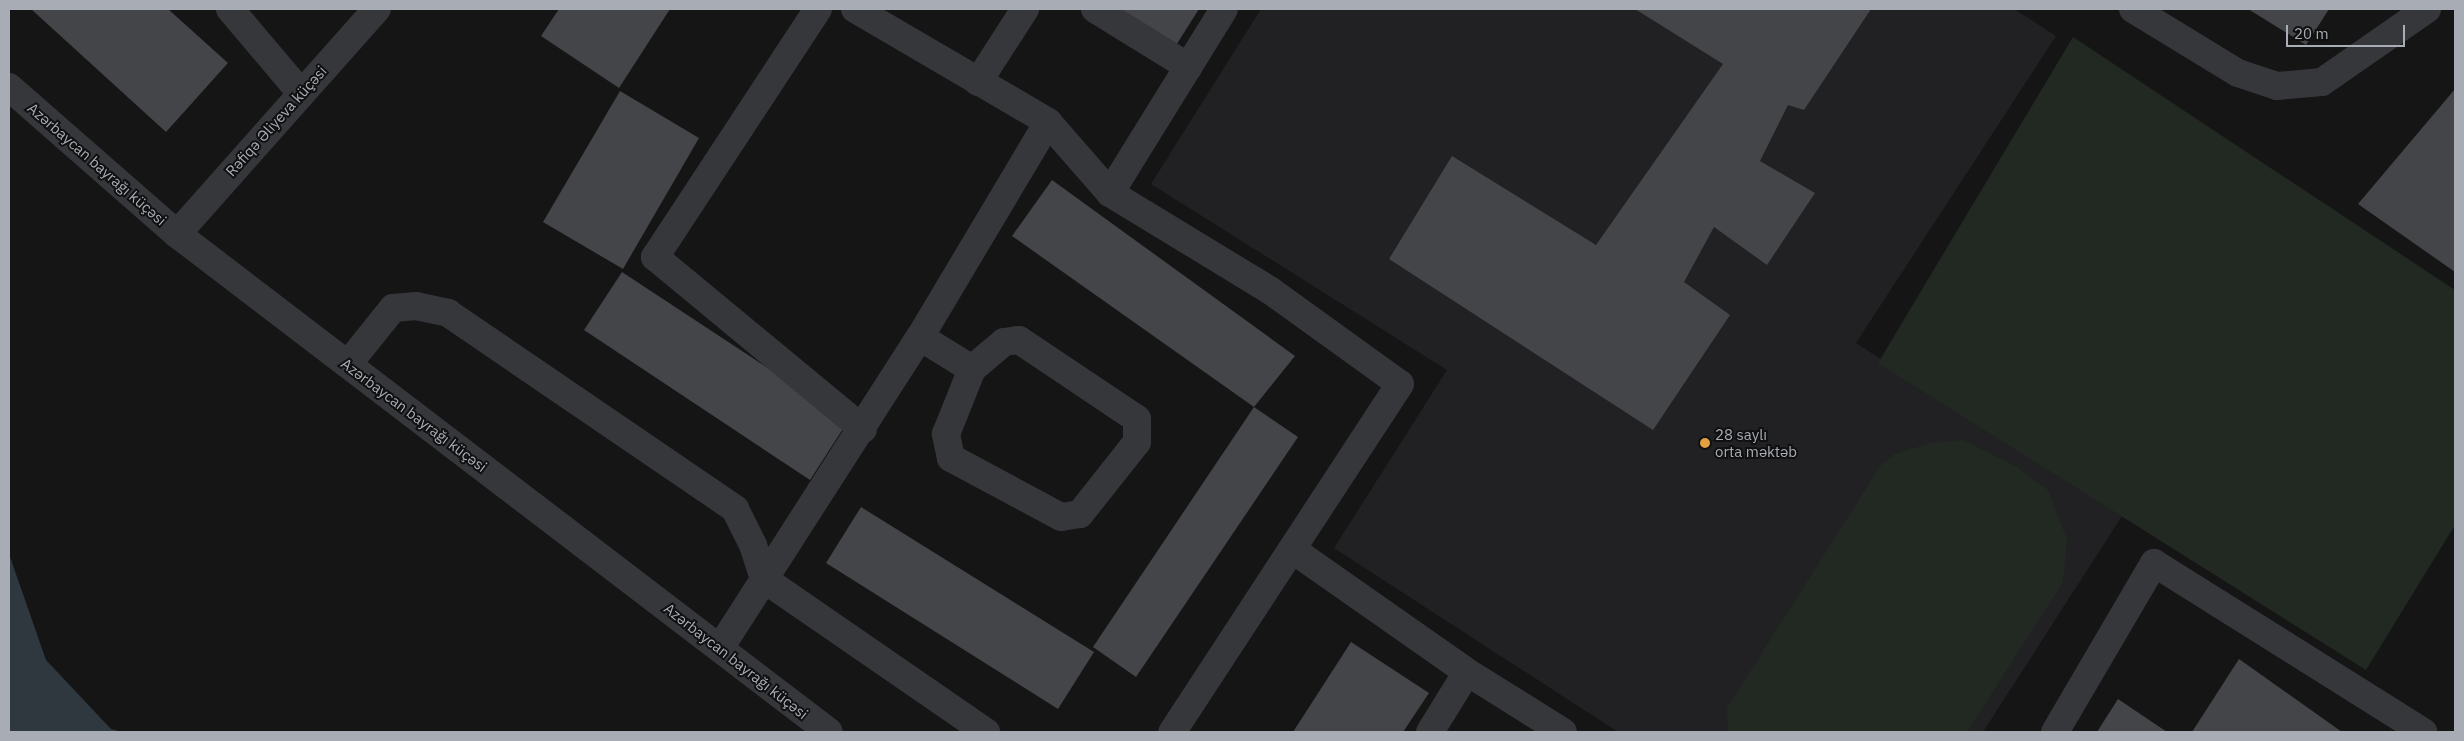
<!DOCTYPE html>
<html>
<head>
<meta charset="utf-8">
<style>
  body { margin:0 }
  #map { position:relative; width:2464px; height:741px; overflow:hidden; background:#151516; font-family:"IBM Plex Sans",sans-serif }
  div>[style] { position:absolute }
  .built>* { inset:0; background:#212123 }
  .green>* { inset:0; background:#212922 }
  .water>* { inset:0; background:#2f383e }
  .building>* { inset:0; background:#444549 }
  .minor>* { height:28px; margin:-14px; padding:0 14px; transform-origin:14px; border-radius:14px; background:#36373b }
  .dots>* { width:14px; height:14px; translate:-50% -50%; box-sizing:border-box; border:2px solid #101011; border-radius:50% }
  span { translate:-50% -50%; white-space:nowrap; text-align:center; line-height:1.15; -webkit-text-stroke:4px #101011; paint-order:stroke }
  .street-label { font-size:15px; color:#a8adb5 }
  .poi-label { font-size:15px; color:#a8adb5 }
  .left { translate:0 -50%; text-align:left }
  .frame { position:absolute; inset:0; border:10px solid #a8adb5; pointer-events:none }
  .scale { position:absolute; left:2286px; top:25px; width:119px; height:22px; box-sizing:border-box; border:2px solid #a8adb5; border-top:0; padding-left:6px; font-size:15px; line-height:18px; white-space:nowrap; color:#a8adb5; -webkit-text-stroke:4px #101011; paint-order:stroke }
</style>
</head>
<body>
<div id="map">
  <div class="built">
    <div style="clip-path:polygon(1261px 9px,2014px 9px,2056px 36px,1856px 343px,2122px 516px,1983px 732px,1618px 732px,1334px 548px,1447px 370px,1151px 184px)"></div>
  </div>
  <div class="green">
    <div style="clip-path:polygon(2073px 37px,2455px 290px,2455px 525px,2366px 670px,1878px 363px)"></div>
    <div style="clip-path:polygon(1963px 440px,2017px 467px,2048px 490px,2067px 539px,2063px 582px,1967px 732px,1728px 732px,1727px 708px,1881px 465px,1895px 454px,1931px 443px)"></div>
  </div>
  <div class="water">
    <div style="clip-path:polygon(9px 554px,46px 660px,111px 729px,122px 732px,9px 732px)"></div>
  </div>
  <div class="building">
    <div style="clip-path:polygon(31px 9px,168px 9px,228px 63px,166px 132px)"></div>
    <div style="clip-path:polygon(559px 9px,670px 9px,619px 88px,541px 36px)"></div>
    <div style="clip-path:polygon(1109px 9px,1199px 9px,1173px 50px)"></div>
    <div style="clip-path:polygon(1635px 9px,1871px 9px,1804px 110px,1788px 105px,1760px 161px,1815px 193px,1767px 265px,1714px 227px,1684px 282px,1730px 315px,1653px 430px,1389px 259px,1452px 156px,1596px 245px,1723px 64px)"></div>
    <div style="clip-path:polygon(2248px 9px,2329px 9px,2306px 45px)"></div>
    <div style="clip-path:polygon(2455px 89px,2455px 272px,2358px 204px)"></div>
    <div style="clip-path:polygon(620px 91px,699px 138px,623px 269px,543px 222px)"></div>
    <div style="clip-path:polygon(1052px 180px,1295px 356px,1254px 407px,1012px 236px)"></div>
    <div style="clip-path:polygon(622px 272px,848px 421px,810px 480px,584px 330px)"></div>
    <div style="clip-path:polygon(1254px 407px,1298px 437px,1136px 677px,1093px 647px)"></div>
    <div style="clip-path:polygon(861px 507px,1094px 652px,1058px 709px,826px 563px)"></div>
    <div style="clip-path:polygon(1351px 642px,1429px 693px,1403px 732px,1293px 732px)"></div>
    <div style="clip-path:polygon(2239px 659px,2342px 732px,2192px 732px)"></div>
    <div style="clip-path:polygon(2118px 699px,2167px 732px,2097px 732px)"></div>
  </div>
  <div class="minor">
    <div style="left:230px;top:9px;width:110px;rotate:49.8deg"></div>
    <div style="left:818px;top:9px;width:297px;rotate:123.3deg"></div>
    <div style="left:655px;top:257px;width:270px;rotate:39.6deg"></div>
    <div style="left:855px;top:9px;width:224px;rotate:30.3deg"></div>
    <div style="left:1048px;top:122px;width:94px;rotate:48.9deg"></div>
    <div style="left:1110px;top:193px;width:188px;rotate:31.3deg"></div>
    <div style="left:1271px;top:291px;width:159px;rotate:35.8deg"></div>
    <div style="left:1400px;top:384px;width:416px;rotate:123.2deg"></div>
    <div style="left:1095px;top:9px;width:110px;rotate:31.7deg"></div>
    <div style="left:2133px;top:9px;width:123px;rotate:31.4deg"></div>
    <div style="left:2238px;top:73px;width:41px;rotate:18.4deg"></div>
    <div style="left:2277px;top:86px;width:45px;rotate:-5.1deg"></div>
    <div style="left:2322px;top:82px;width:128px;rotate:-34.8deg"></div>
    <div style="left:978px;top:82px;width:87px;rotate:-57.2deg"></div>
    <div style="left:9px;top:87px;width:223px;rotate:41.2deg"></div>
    <div style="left:177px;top:234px;width:820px;rotate:37.37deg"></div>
    <div style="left:1110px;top:193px;width:216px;rotate:-58.2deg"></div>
    <div style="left:177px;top:234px;width:301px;rotate:-48.4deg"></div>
    <div style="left:920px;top:337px;width:61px;rotate:31.6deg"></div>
    <div style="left:1019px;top:340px;width:142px;rotate:33.8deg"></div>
    <div style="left:1137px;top:419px;width:23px;rotate:90deg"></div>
    <div style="left:1137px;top:442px;width:92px;rotate:128.4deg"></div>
    <div style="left:1080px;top:514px;width:19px;rotate:171deg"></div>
    <div style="left:1061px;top:517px;width:125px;rotate:-151.8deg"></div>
    <div style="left:951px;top:458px;width:25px;rotate:-102deg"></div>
    <div style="left:946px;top:434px;width:70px;rotate:-68.2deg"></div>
    <div style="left:972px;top:369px;width:42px;rotate:-40.2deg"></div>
    <div style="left:1004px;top:342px;width:15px;rotate:-8deg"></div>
    <div style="left:348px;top:364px;width:72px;rotate:-51.2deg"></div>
    <div style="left:393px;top:308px;width:23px;rotate:-5deg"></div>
    <div style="left:416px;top:306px;width:33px;rotate:12deg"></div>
    <div style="left:448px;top:313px;width:348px;rotate:34.3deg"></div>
    <div style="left:735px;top:509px;width:40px;rotate:63.4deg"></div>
    <div style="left:753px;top:545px;width:36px;rotate:72deg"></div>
    <div style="left:764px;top:579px;width:270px;rotate:34.6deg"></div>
    <div style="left:1293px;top:550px;width:213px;rotate:35deg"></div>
    <div style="left:1467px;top:672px;width:113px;rotate:32deg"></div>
    <div style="left:720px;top:648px;width:370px;rotate:-57.3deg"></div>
    <div style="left:920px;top:337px;width:250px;rotate:-59.2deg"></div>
    <div style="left:1430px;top:732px;width:70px;rotate:-58.3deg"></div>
    <div style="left:2055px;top:732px;width:196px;rotate:-59.6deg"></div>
    <div style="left:2154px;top:563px;width:318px;rotate:32.1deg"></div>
  </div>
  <div class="dots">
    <div style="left:1705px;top:443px;background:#e2a041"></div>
  </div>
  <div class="street-label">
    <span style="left:276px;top:121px;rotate:-48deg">Rəfiqə Əliyeva küçəsi</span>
    <span style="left:97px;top:164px;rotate:41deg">Azərbaycan bayrağı küçəsi</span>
    <span style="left:414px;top:415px;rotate:37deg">Azərbaycan bayrağı küçəsi</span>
    <span style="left:736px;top:661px;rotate:38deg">Azərbaycan bayrağı küçəsi</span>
  </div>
  <div class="poi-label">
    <span class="left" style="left:1715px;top:443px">28 saylı<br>orta məktəb</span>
  </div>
  <div class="frame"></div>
  <div class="scale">20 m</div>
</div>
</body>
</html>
